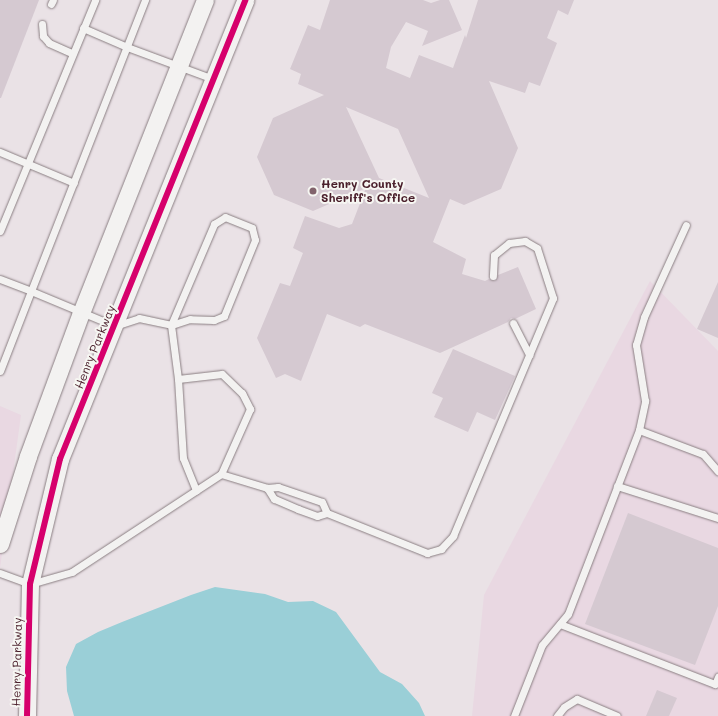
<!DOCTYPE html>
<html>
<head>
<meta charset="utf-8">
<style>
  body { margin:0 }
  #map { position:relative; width:718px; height:716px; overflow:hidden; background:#eae2e6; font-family:Mali,sans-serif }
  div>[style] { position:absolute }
  .built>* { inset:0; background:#e9d8e2 }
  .water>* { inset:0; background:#9acfd7 }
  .building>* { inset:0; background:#d5c9d1 }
  .roads { filter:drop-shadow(0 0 1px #8a7e82) drop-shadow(0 0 1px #8a7e82) }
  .service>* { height:7px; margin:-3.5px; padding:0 3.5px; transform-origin:3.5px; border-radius:3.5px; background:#f3f2f1 }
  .tertiary>* { height:17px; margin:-8.5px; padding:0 8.5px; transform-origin:8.5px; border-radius:8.5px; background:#f3f2f1 }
  .cycleway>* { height:6px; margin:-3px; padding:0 3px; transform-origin:3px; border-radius:3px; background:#d6006c }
  .dots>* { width:11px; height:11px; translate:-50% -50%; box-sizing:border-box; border:2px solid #f6f6f2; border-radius:50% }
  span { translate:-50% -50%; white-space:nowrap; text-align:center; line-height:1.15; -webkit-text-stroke:4px #f6f6f2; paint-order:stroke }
  .poi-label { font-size:12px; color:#4a1f2b; font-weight:700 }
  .left { translate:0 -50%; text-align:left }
  .street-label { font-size:12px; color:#4a1f2b }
</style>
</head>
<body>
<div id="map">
  <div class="built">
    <div style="clip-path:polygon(650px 281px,718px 351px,718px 716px,472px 716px,484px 595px)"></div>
    <div style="clip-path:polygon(0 406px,21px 415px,0 568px)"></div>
  </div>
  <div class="water">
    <div style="clip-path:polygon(215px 587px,265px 594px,288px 602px,313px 601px,336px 612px,380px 672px,402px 684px,419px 703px,425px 716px,74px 716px,67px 691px,66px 667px,76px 644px,98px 632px,122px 622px,191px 595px)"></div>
  </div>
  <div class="building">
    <div style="clip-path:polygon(0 0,39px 0,1px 98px,0 98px)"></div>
    <div style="clip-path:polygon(evenodd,330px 0,423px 0,431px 3px,440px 0,449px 0,462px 30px,422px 46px,428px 31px,406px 22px,391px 47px,386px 68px,410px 78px,419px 55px,453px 68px,465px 35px,466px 38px,478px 0,574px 0,568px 15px,558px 10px,547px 38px,557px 43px,540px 86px,529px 82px,525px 93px,489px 81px,518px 148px,501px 189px,464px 205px,450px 199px,433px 242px,466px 259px,462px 274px,485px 281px,489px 279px,495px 281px,498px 275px,518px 267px,536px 309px,515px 319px,511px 318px,508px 322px,440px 353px,365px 324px,360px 327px,327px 314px,301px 381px,285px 374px,276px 378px,257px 338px,280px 283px,290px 286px,303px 253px,293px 248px,305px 216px,339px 228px,352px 224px,366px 188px,313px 211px,274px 195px,257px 157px,273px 118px,324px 95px,298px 84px,301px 74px,290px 69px,308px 25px,320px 30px,330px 0,346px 107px,398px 129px,429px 198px,379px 178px,346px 107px)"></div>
    <div style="clip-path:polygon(718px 282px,718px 338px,697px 329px)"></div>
    <div style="clip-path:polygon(453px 349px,515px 376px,495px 420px,477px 412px,468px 432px,434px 417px,443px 398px,432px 393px)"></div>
    <div style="clip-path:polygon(628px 513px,718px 548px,718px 606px,695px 665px,585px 624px)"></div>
    <div style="clip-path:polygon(657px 690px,677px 698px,669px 716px,646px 716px)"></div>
  </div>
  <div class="roads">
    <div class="service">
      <div style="left:51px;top:4px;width:4px;rotate:-63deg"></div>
      <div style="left:42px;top:24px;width:12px;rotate:85deg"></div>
      <div style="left:43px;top:36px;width:9px;rotate:49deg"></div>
      <div style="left:49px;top:43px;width:24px;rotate:24deg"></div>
      <div style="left:83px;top:28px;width:48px;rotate:23.4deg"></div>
      <div style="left:127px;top:47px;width:92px;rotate:20.4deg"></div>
      <div style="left:0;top:152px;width:80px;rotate:22.7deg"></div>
      <div style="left:225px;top:217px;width:29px;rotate:22deg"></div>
      <div style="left:252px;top:228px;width:12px;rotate:76deg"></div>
      <div style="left:255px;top:240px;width:82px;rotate:112.2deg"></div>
      <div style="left:224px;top:316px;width:11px;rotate:158deg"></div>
      <div style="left:214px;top:320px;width:24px;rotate:-178deg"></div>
      <div style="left:190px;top:319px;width:20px;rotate:162deg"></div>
      <div style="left:171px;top:325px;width:110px;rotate:-66.9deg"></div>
      <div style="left:214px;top:224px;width:13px;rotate:-32deg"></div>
      <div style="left:0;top:231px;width:250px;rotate:-67.6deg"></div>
      <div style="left:0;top:279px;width:33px;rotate:21deg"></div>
      <div style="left:31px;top:291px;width:313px;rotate:-68.6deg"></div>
      <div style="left:513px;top:323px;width:36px;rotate:63deg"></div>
      <div style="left:0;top:371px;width:86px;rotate:-68.8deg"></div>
      <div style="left:31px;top:291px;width:91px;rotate:22.6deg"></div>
      <div style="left:115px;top:326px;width:25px;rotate:-18deg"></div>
      <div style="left:139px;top:318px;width:33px;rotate:12deg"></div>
      <div style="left:171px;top:325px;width:54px;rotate:82.6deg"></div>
      <div style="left:178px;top:379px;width:44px;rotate:-6.5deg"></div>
      <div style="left:222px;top:374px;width:28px;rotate:44deg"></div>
      <div style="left:242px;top:393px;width:18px;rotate:63deg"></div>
      <div style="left:250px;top:409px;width:71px;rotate:114deg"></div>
      <div style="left:221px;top:474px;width:178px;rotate:146.7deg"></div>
      <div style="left:72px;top:572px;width:44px;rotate:164.1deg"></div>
      <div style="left:30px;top:584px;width:32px;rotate:-160deg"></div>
      <div style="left:178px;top:379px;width:79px;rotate:86.4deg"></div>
      <div style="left:183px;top:458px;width:35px;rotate:68deg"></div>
      <div style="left:639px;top:430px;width:30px;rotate:-78deg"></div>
      <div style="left:645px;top:401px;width:57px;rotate:-99.1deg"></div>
      <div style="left:636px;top:345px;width:29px;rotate:-74deg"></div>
      <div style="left:644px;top:317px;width:101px;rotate:-65.5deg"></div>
      <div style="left:221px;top:474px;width:48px;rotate:16.9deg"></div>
      <div style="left:267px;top:488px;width:11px;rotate:-5deg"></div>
      <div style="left:278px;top:487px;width:46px;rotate:18.8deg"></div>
      <div style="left:322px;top:502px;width:12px;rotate:66deg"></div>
      <div style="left:327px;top:513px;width:10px;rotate:163deg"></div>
      <div style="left:317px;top:516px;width:20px;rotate:-160deg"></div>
      <div style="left:298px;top:509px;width:26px;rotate:-157deg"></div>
      <div style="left:274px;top:499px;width:13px;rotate:-122deg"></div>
      <div style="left:617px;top:486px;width:106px;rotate:17.6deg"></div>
      <div style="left:327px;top:513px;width:108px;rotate:21.8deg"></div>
      <div style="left:427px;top:553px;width:15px;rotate:-16deg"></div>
      <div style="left:441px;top:549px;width:18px;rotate:-47deg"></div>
      <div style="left:453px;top:536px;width:258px;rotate:-67.2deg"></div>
      <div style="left:553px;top:298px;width:52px;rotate:-107.7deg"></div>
      <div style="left:537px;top:248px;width:14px;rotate:-150deg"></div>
      <div style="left:525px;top:241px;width:16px;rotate:173deg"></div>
      <div style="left:509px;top:243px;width:19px;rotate:141deg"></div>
      <div style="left:494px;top:255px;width:21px;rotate:93deg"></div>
      <div style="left:560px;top:624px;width:166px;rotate:21.2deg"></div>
      <div style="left:715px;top:684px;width:8px;rotate:-67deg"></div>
      <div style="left:514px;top:716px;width:76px;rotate:-68.5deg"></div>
      <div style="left:542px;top:645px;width:40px;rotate:-50deg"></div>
      <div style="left:568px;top:614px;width:197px;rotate:-68.9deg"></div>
      <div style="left:639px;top:430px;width:68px;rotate:20.6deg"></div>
      <div style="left:703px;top:454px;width:23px;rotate:49deg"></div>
      <div style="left:557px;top:716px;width:11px;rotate:-52deg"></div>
      <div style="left:564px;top:707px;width:15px;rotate:-32deg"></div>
      <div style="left:577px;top:699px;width:43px;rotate:23deg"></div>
    </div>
    <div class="tertiary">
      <div style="left:0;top:544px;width:92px;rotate:-72.3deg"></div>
      <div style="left:28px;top:456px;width:153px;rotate:-69.7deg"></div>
      <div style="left:81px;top:313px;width:337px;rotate:-68.4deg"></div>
      <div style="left:27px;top:716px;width:132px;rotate:-88.7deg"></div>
      <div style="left:30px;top:584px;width:129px;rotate:-76.5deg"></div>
      <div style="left:60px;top:459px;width:495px;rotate:-68deg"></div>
    </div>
  </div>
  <div class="cycleway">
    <div style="left:27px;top:716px;width:132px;rotate:-88.7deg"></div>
    <div style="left:30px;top:584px;width:129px;rotate:-76.5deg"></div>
    <div style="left:60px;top:459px;width:495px;rotate:-68deg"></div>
  </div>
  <div class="dots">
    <div style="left:313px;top:191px;background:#82636c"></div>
  </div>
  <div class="poi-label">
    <span class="left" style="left:321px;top:191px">Henry County<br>Sheriff's Office</span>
  </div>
  <div class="street-label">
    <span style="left:95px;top:347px;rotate:-68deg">Henry Parkway</span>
    <span style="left:17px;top:662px;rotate:-89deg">Henry Parkway</span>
  </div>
</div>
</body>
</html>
